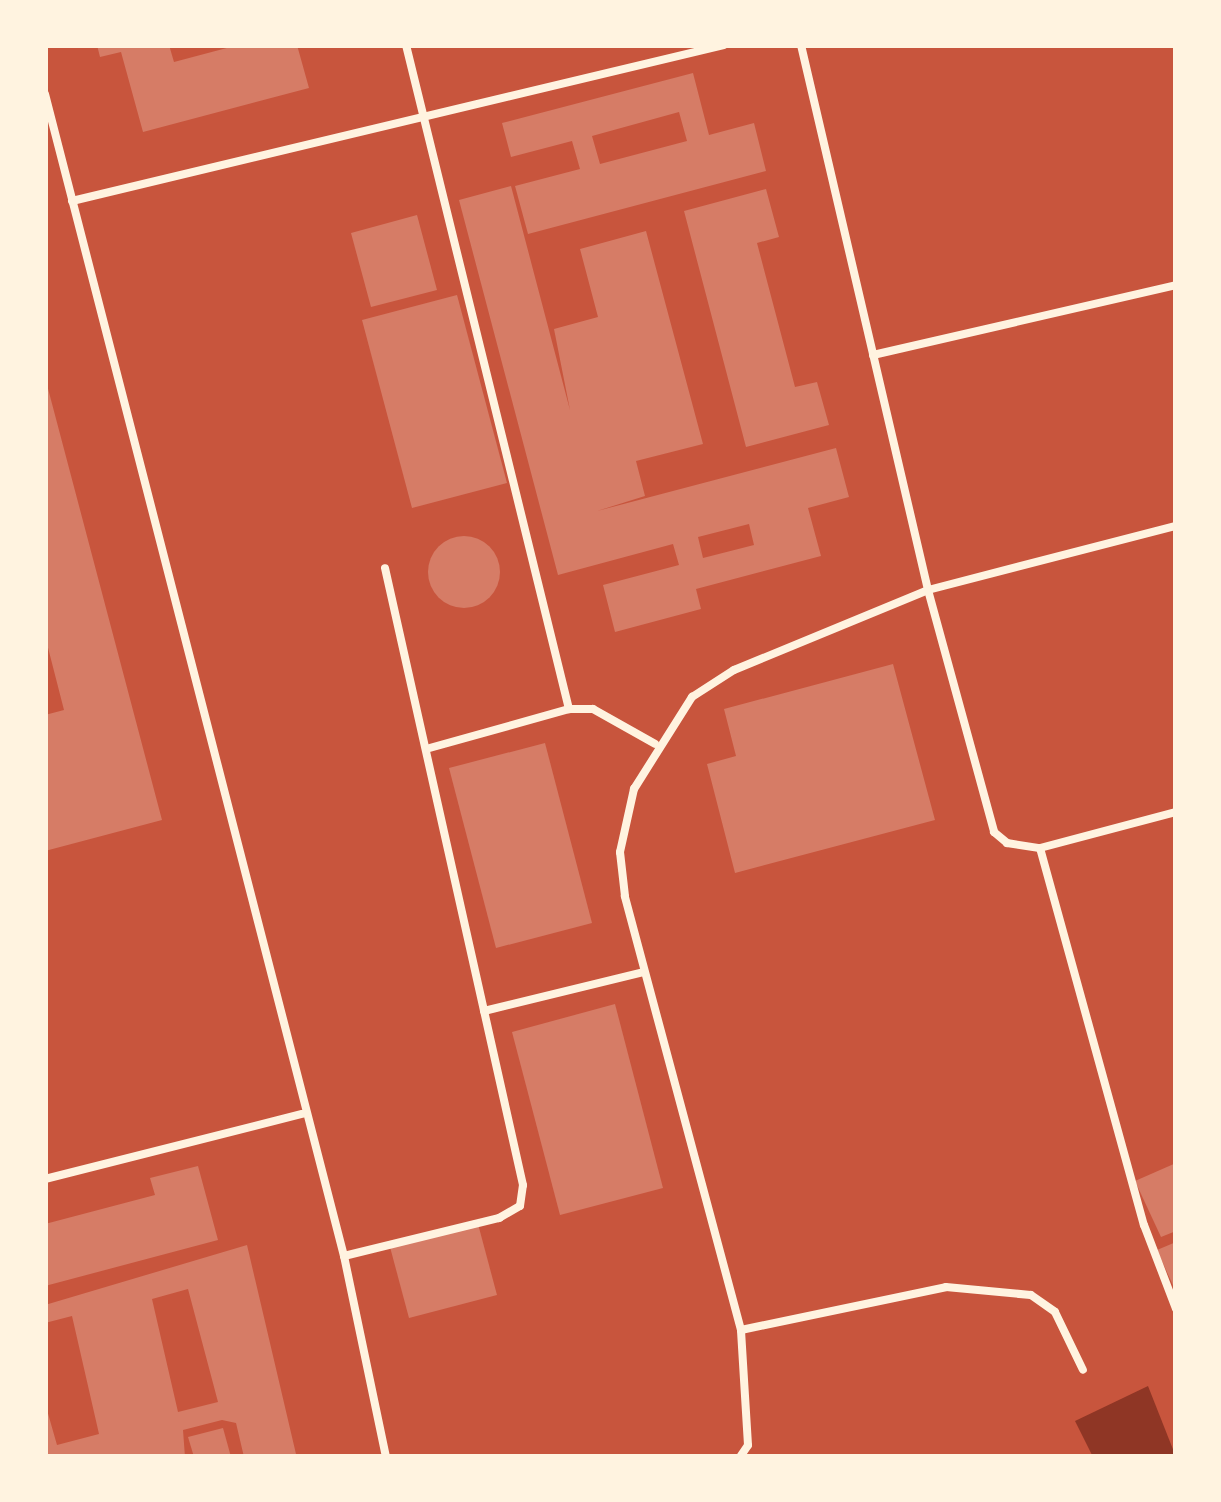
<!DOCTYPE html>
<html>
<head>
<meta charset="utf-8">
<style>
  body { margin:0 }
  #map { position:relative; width:1221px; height:1502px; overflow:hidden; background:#c8553d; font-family:Georgia,serif }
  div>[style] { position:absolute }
  .water>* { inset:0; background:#8f3625 }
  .building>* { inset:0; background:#d67c66 }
  .round { border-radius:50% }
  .service>* { height:8px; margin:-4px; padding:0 4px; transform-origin:4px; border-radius:4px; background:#fff3e0 }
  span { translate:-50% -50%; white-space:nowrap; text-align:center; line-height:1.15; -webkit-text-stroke:12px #fff3e0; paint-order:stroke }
  .frame { position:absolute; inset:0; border:48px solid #fff3e0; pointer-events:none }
</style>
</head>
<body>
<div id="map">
  <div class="water">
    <div style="clip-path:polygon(1148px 1386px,1176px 1457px,1093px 1457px,1075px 1421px)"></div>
  </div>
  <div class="building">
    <div style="clip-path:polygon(97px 45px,169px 45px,174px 62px,238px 45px,297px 45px,309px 88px,143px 132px,121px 52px,100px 57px)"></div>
    <div style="clip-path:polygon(evenodd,693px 73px,709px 135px,754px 123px,766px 171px,528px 234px,515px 186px,580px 169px,572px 141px,511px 157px,502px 123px,693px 73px,679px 112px,687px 141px,600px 164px,592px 136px,679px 112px)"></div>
    <div style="clip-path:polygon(evenodd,511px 186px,570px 410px,554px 329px,598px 317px,580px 249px,646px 231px,703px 444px,636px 461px,645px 496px,597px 511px,836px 448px,849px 497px,808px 508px,821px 556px,696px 589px,701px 609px,615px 632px,603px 585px,679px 565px,673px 544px,558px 575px,459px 200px,511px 186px,749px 524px,754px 545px,703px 558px,698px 537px,749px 524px)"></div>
    <div style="clip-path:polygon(766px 189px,779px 237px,757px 243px,795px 387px,817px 382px,829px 425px,746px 447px,684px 211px)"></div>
    <div style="clip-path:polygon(417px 215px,437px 290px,371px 307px,351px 233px)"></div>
    <div style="clip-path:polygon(457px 295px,507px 483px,412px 508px,362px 320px)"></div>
    <div style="clip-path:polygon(46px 381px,162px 820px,45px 851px,45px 715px,64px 710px,45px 636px)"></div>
    <div class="round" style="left:428px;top:536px;width:72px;height:72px"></div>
    <div style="clip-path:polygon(893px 664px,935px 820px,735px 873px,707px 764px,736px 756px,724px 709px)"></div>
    <div style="clip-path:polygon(545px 743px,592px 923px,496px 948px,449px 768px)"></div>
    <div style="clip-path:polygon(615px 1004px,663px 1188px,560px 1215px,512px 1032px)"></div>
    <div style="clip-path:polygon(1176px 1163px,1176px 1231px,1161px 1237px,1135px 1181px)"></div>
    <div style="clip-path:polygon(198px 1166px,218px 1240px,45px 1286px,45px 1224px,155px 1195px,150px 1178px)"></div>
    <div style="clip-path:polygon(478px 1224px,497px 1295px,409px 1318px,390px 1247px)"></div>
    <div style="clip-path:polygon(1176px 1242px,1176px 1292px,1157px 1250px)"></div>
    <div style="clip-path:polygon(evenodd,247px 1245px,296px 1454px,244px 1457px,236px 1423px,222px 1420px,183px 1430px,185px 1457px,45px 1457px,45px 1403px,57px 1445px,99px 1434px,72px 1316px,45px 1323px,45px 1305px,247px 1245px,188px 1289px,218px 1402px,178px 1412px,152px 1299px,188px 1289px)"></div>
    <div style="clip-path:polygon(223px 1428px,231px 1457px,194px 1457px,188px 1437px)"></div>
  </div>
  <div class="service">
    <div style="left:406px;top:45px;width:684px;rotate:76.21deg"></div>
    <div style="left:801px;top:45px;width:560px;rotate:76.88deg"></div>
    <div style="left:928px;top:590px;width:251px;rotate:74.7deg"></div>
    <div style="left:994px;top:832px;width:17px;rotate:40deg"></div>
    <div style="left:1007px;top:843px;width:33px;rotate:9deg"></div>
    <div style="left:1040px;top:848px;width:141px;rotate:-14.8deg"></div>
    <div style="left:45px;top:94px;width:1200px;rotate:75.57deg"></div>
    <div style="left:344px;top:1256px;width:205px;rotate:78.2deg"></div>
    <div style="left:72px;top:201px;width:670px;rotate:-13.46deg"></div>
    <div style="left:873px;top:355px;width:311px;rotate:-13deg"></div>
    <div style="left:426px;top:749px;width:148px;rotate:-15.6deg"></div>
    <div style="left:569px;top:709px;width:24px"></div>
    <div style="left:593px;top:709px;width:71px;rotate:29.4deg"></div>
    <div style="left:1040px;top:848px;width:391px;rotate:74.6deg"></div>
    <div style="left:1144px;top:1225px;width:90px;rotate:69.1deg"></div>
    <div style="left:484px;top:1011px;width:165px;rotate:-13.7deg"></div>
    <div style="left:45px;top:1179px;width:265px;rotate:-14.2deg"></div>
    <div style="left:344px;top:1256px;width:160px;rotate:-13.8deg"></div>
    <div style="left:499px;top:1218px;width:24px;rotate:-30deg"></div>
    <div style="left:520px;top:1206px;width:21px;rotate:-82deg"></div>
    <div style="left:523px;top:1185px;width:632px;rotate:-102.61deg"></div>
    <div style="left:741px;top:1330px;width:209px;rotate:-11.8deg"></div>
    <div style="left:946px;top:1287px;width:85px;rotate:5.4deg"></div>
    <div style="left:1031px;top:1295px;width:29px;rotate:35deg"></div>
    <div style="left:1055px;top:1312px;width:64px;rotate:64.2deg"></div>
    <div style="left:740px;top:1457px;width:14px;rotate:-56deg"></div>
    <div style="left:748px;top:1445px;width:115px;rotate:-93.5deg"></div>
    <div style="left:741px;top:1330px;width:449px;rotate:-105deg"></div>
    <div style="left:625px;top:896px;width:44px;rotate:-96.5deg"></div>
    <div style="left:620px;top:852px;width:65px;rotate:-77.5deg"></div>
    <div style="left:634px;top:789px;width:109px;rotate:-57.8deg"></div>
    <div style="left:692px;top:697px;width:50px;rotate:-32.7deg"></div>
    <div style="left:734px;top:670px;width:210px;rotate:-22.4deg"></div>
    <div style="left:928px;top:590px;width:256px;rotate:-14.5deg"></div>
  </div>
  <div class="frame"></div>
</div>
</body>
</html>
